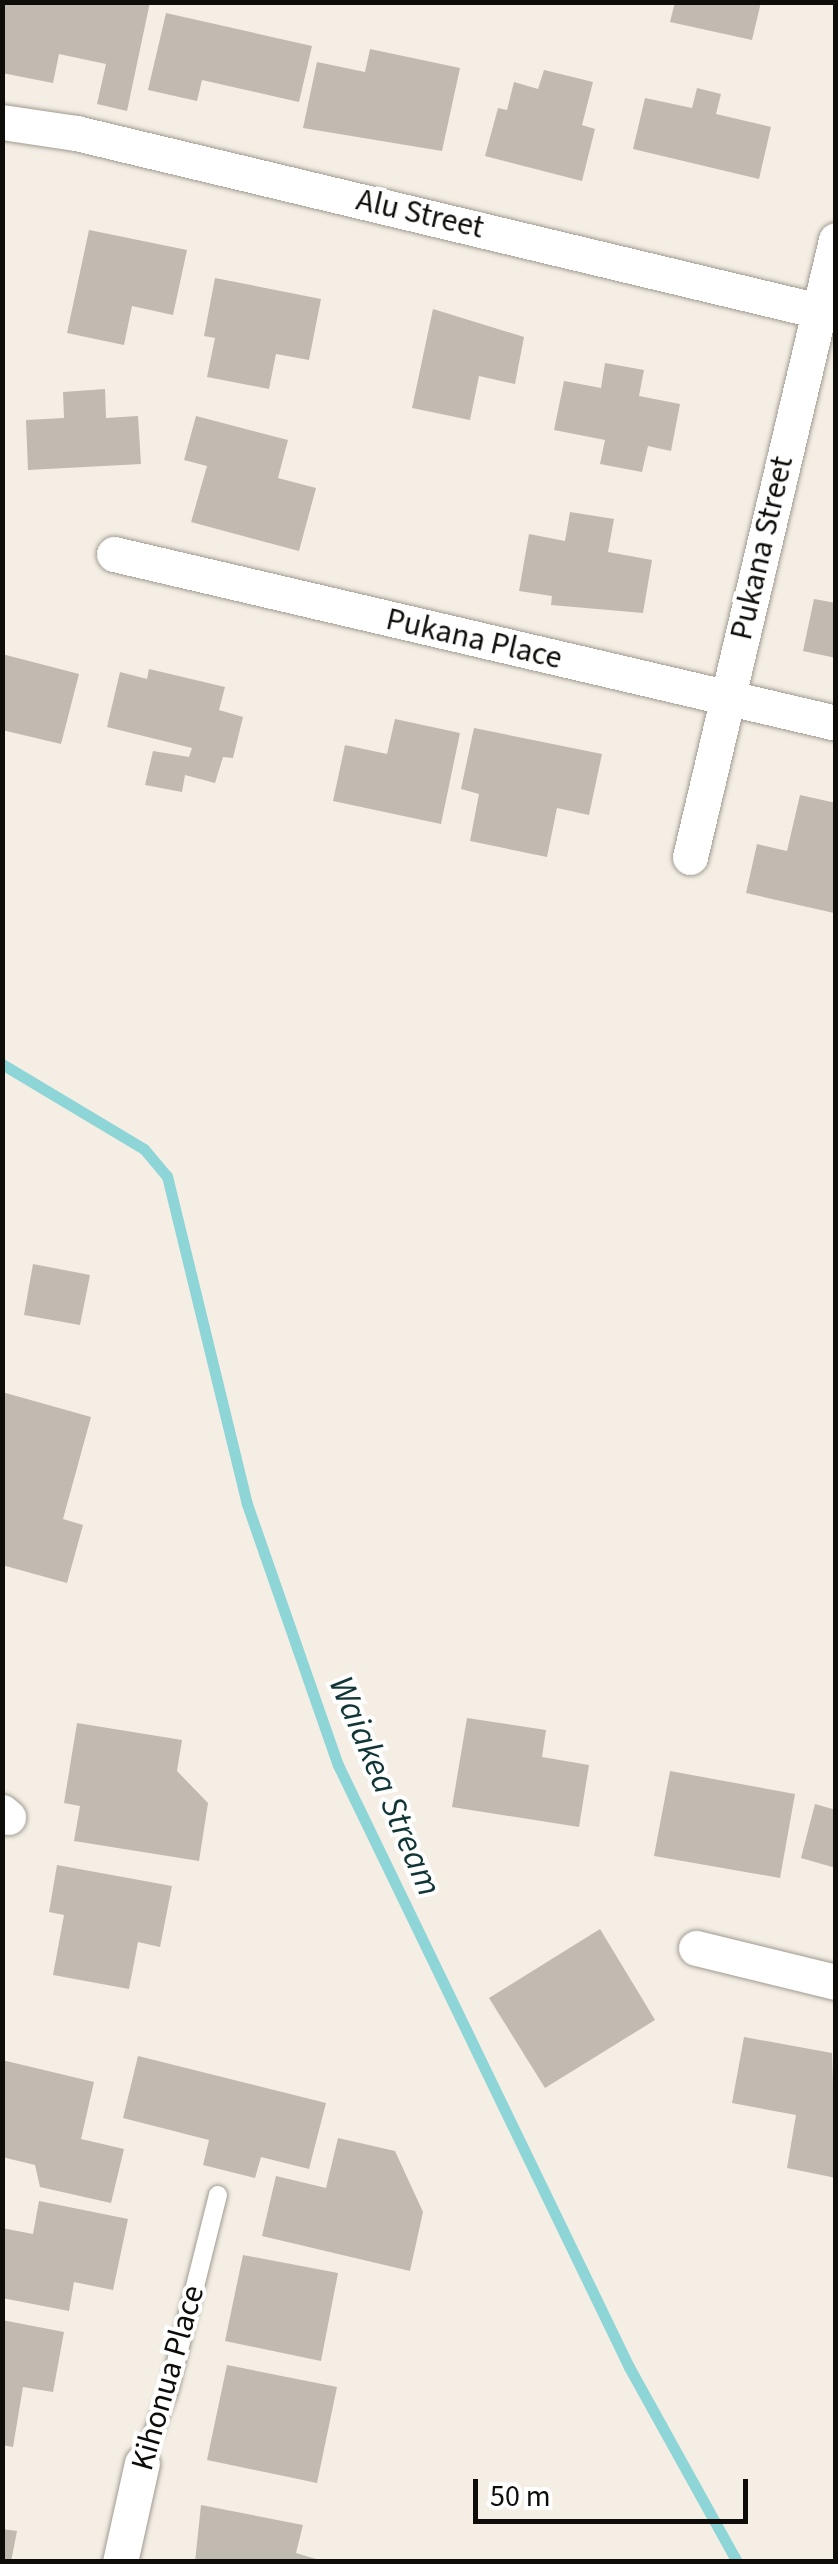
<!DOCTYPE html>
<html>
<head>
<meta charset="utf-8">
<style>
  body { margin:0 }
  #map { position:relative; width:838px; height:2564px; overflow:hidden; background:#f4eee4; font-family:"Source Sans 3",sans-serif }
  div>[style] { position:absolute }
  .stream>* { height:11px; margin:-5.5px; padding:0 5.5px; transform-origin:5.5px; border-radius:5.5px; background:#8dd5d7 }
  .building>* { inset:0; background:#c0bab1 }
  .roads { filter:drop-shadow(0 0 2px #a09a91) drop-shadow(0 0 2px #a09a91) }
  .lane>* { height:18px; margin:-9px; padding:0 9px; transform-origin:9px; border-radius:9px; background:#fff }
  .street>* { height:35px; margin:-17.5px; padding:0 17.5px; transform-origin:17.5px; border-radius:17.5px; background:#fff }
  span { translate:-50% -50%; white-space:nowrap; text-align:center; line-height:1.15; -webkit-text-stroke:8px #fff; paint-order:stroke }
  .street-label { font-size:32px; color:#0f0d0a }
  .water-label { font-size:35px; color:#113536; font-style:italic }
  .frame { position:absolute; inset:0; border:5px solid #0f0d0a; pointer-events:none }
  .scale { position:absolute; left:473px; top:2479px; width:275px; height:45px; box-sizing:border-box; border:5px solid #0f0d0a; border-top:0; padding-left:12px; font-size:30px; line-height:35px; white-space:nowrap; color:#0f0d0a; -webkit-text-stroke:8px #fff; paint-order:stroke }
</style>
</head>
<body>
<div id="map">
  <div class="stream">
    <div style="left:2px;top:1064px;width:165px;rotate:30.9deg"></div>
    <div style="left:144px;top:1149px;width:35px;rotate:50deg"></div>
    <div style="left:167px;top:1176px;width:338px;rotate:76.3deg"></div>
    <div style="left:247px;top:1504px;width:276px;rotate:70.8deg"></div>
    <div style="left:338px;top:1765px;width:669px;rotate:64.2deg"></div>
    <div style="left:629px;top:2367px;width:223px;rotate:61deg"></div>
  </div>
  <div class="building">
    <div style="clip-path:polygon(3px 2px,150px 2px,127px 111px,97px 104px,106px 64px,59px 54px,53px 83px,2px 73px)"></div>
    <div style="clip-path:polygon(675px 2px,761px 2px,752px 40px,670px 22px)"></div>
    <div style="clip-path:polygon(166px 13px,312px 46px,299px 102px,202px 80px,197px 101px,148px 90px)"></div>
    <div style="clip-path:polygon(370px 49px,460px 68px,442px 151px,303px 128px,317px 62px,365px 72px)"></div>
    <div style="clip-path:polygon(544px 70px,593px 82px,582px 125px,595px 129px,582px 181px,485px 156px,498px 108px,507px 110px,514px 82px,538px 89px)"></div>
    <div style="clip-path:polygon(697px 88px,721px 94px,716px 114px,771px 127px,759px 179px,633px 149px,645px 98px,692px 108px)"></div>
    <div style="clip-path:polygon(89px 230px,187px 250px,173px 315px,132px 306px,124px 345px,67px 333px)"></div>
    <div style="clip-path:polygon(215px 278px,321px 299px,309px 360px,276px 354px,269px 389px,207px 377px,215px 338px,204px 336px)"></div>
    <div style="clip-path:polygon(433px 309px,524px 337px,515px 384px,479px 376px,470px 420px,412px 408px)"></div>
    <div style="clip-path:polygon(605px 363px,644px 370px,639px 396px,680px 404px,671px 451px,648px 446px,642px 472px,600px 464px,605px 440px,554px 430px,564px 381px,601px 388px)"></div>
    <div style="clip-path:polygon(105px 389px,106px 418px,138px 416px,141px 464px,28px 470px,26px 420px,64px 418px,63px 392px)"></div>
    <div style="clip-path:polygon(196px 416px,288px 440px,278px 478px,316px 488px,299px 551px,191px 522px,207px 466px,184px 460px)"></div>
    <div style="clip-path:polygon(570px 512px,614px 519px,608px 552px,652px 560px,643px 613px,551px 605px,552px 596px,519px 591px,529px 534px,565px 541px)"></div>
    <div style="clip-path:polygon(814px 599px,836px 603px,836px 658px,803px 651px)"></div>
    <div style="clip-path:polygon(2px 654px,79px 674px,61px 744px,2px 730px)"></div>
    <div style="clip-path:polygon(149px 669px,225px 687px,219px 710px,243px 717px,233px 758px,223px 757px,215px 783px,185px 775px,182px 792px,145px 785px,153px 751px,189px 757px,192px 748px,107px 727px,120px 672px,147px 679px)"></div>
    <div style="clip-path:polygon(395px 719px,460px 733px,441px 824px,333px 801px,345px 745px,387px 754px)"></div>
    <div style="clip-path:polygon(474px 728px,602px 754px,589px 815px,557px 808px,547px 857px,470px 841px,479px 794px,461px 789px)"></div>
    <div style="clip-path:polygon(800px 795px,836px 803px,834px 913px,746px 893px,757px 844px,787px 851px)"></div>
    <div style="clip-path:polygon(33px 1264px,90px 1275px,80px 1325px,24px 1315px)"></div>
    <div style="clip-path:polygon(2px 1392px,91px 1417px,63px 1519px,83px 1525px,67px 1583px,2px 1565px)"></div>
    <div style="clip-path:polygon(467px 1718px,546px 1730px,542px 1757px,589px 1765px,579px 1827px,452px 1807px)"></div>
    <div style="clip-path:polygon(77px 1723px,182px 1740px,177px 1771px,208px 1803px,199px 1861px,74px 1841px,80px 1806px,64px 1803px)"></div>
    <div style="clip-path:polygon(670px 1771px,795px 1794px,780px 1878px,654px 1856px)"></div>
    <div style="clip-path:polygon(815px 1804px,836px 1810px,836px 1868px,801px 1858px)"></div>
    <div style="clip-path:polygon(57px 1865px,172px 1886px,160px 1947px,138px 1942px,129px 1989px,53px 1975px,64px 1915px,49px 1912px)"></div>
    <div style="clip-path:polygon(600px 1929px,655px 2020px,545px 2088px,489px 1998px)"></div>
    <div style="clip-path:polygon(744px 2037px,832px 2053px,836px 2178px,787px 2168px,796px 2115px,732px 2103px)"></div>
    <div style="clip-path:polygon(138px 2056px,326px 2103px,309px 2169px,261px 2157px,255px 2178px,203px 2165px,209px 2140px,123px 2118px)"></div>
    <div style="clip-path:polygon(2px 2060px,94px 2082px,81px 2139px,124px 2149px,111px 2203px,40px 2187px,35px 2165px,2px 2157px)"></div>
    <div style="clip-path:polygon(338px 2138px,395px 2151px,423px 2212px,410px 2271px,262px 2236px,276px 2176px,326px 2188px)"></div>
    <div style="clip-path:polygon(39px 2201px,128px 2219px,113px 2290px,74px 2282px,69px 2311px,2px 2298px,2px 2228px,33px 2234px)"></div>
    <div style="clip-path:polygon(243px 2255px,338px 2273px,321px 2361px,225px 2341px)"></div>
    <div style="clip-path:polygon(2px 2320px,64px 2332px,53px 2392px,23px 2387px,13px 2447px,2px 2445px)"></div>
    <div style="clip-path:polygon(227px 2365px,337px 2387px,317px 2483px,207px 2460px)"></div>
    <div style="clip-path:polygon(201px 2505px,303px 2525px,296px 2553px,326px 2562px,195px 2562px)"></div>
    <div style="clip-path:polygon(2px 2529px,17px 2531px,11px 2562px,2px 2562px)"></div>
  </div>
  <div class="roads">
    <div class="lane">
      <div style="left:142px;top:2463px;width:78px;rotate:-69.7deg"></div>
      <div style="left:169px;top:2390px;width:201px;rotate:-75.9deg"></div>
    </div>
    <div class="street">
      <div style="left:2px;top:122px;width:75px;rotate:8.5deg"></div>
      <div style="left:76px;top:133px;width:781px;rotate:13.47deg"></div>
      <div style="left:114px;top:554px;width:742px;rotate:13.17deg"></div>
      <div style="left:690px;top:857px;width:634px;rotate:-76.69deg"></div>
      <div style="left:2px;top:1812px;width:8px;rotate:40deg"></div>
      <div style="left:696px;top:1948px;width:144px;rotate:13.7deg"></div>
      <div style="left:120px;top:2562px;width:101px;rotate:-77.5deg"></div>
    </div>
  </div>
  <div class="street-label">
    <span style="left:420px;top:214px;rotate:13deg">Alu Street</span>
    <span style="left:762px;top:548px;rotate:-77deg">Pukana Street</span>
    <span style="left:474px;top:639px;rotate:13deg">Pukana Place</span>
    <span style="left:168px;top:2378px;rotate:-74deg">Kihonua Place</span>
  </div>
  <div class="water-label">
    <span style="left:385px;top:1786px;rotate:67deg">Waiakea Stream</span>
  </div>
  <div class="frame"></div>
  <div class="scale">50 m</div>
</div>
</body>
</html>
